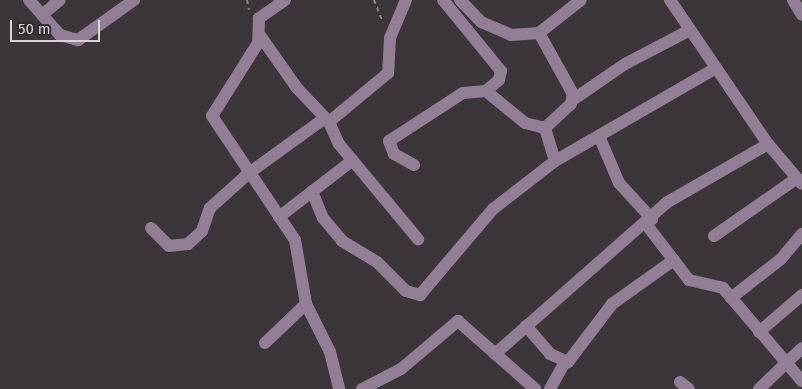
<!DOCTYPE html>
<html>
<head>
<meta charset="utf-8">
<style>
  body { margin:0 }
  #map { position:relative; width:802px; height:389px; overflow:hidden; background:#3c353a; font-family:"Fira Sans",sans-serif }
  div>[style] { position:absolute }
  .path>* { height:2px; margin-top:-1px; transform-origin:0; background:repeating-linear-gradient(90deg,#8b8689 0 4px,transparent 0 8px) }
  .minor>* { height:12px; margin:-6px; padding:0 6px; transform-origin:6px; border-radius:6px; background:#927f96 }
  span { translate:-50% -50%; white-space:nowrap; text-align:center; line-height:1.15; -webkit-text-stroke:4px #322b2f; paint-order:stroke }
  .scale { position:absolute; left:10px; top:20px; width:90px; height:22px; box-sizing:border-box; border:2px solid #d9d5d7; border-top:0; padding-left:6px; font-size:15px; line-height:18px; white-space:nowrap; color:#d9d5d7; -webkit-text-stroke:4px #322b2f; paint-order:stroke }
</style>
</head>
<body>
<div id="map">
  <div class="path">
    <div style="left:247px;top:0;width:10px;rotate:79deg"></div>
    <div style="left:374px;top:0;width:24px;rotate:68deg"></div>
  </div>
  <div class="minor">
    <div style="left:29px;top:0;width:47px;rotate:48.5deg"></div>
    <div style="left:60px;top:35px;width:19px;rotate:16deg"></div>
    <div style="left:78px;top:40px;width:69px;rotate:-35.5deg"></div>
    <div style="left:285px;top:0;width:32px;rotate:145deg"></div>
    <div style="left:259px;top:18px;width:25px;rotate:92deg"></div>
    <div style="left:258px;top:43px;width:86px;rotate:122.2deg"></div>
    <div style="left:212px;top:116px;width:149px;rotate:56.2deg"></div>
    <div style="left:295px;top:240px;width:65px;rotate:80.2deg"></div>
    <div style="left:306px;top:304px;width:54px;rotate:63.4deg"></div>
    <div style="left:330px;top:352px;width:38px;rotate:76deg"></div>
    <div style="left:406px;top:0;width:41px;rotate:112.8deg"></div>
    <div style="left:390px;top:38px;width:35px;rotate:93deg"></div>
    <div style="left:388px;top:73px;width:77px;rotate:140.3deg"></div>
    <div style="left:329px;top:122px;width:24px;rotate:66deg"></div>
    <div style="left:339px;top:144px;width:124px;rotate:50.3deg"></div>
    <div style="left:443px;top:0;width:92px;rotate:50.8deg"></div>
    <div style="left:501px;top:71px;width:9px;rotate:103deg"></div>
    <div style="left:499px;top:80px;width:17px;rotate:140deg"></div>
    <div style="left:460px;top:0;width:30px;rotate:46deg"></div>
    <div style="left:481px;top:22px;width:33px;rotate:23deg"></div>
    <div style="left:511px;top:35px;width:28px;rotate:-4deg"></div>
    <div style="left:539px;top:33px;width:53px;rotate:-38.2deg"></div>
    <div style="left:670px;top:0;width:174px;rotate:55.8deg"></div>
    <div style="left:768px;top:144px;width:52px;rotate:49.6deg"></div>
    <div style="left:793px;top:0;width:17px;rotate:59deg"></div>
    <div style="left:42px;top:15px;width:23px;rotate:-40deg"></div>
    <div style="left:259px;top:34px;width:66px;rotate:54.9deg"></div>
    <div style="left:297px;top:88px;width:47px;rotate:46.7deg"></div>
    <div style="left:574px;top:99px;width:62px;rotate:-34.5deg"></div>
    <div style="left:625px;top:64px;width:73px;rotate:-27.6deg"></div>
    <div style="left:599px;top:136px;width:51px;rotate:66.9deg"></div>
    <div style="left:619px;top:183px;width:49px;rotate:47.5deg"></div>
    <div style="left:555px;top:161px;width:186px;rotate:-30deg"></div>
    <div style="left:414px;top:165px;width:23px;rotate:-151deg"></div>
    <div style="left:394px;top:154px;width:14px;rotate:-111deg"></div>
    <div style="left:389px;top:141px;width:88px;rotate:-33deg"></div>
    <div style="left:463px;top:93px;width:23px;rotate:-5deg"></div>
    <div style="left:486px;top:91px;width:50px;rotate:39.4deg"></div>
    <div style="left:525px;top:123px;width:21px;rotate:14deg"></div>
    <div style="left:312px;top:191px;width:29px;rotate:68deg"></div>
    <div style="left:323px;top:218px;width:30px;rotate:50deg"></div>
    <div style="left:342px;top:241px;width:41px;rotate:31deg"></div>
    <div style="left:377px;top:262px;width:41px;rotate:45deg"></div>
    <div style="left:406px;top:291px;width:15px;rotate:16deg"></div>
    <div style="left:420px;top:295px;width:113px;rotate:-49.7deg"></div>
    <div style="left:493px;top:209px;width:78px;rotate:-37.7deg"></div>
    <div style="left:555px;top:161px;width:34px;rotate:-107deg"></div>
    <div style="left:545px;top:128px;width:35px;rotate:-43deg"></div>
    <div style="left:571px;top:104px;width:10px;rotate:-79deg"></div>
    <div style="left:573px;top:94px;width:70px;rotate:-119.1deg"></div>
    <div style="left:279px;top:217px;width:93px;rotate:-37.6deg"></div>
    <div style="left:646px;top:224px;width:71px;rotate:52.5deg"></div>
    <div style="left:689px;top:280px;width:35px;rotate:13deg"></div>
    <div style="left:723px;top:288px;width:122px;rotate:49.7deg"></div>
    <div style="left:151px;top:228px;width:25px;rotate:45deg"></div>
    <div style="left:169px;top:246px;width:19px;rotate:-6deg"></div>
    <div style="left:188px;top:244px;width:19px;rotate:-43deg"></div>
    <div style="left:202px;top:231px;width:24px;rotate:-71deg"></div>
    <div style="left:210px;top:208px;width:52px;rotate:-41.9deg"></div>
    <div style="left:249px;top:173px;width:94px;rotate:-35.9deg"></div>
    <div style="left:714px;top:236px;width:101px;rotate:-34.9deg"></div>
    <div style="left:731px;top:298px;width:63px;rotate:-38deg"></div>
    <div style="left:781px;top:259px;width:33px;rotate:-50deg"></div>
    <div style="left:526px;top:326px;width:37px;rotate:49deg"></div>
    <div style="left:550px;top:354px;width:20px;rotate:24deg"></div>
    <div style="left:568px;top:362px;width:73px;rotate:-52.8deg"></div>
    <div style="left:612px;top:304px;width:76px;rotate:-35.4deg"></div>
    <div style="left:759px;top:332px;width:57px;rotate:-40.7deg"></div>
    <div style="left:265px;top:343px;width:57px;rotate:-43.6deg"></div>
    <div style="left:495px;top:354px;width:228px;rotate:-41.4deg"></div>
    <div style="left:666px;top:203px;width:118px;rotate:-30deg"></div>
    <div style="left:680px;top:382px;width:11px;rotate:38deg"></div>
    <div style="left:362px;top:389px;width:44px;rotate:-27.1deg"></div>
    <div style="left:401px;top:369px;width:75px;rotate:-40.1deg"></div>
    <div style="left:458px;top:321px;width:103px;rotate:41.4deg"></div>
    <div style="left:550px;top:389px;width:31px;rotate:-61deg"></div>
    <div style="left:759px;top:389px;width:59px;rotate:-43.6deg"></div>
  </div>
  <div class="scale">50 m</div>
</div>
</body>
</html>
